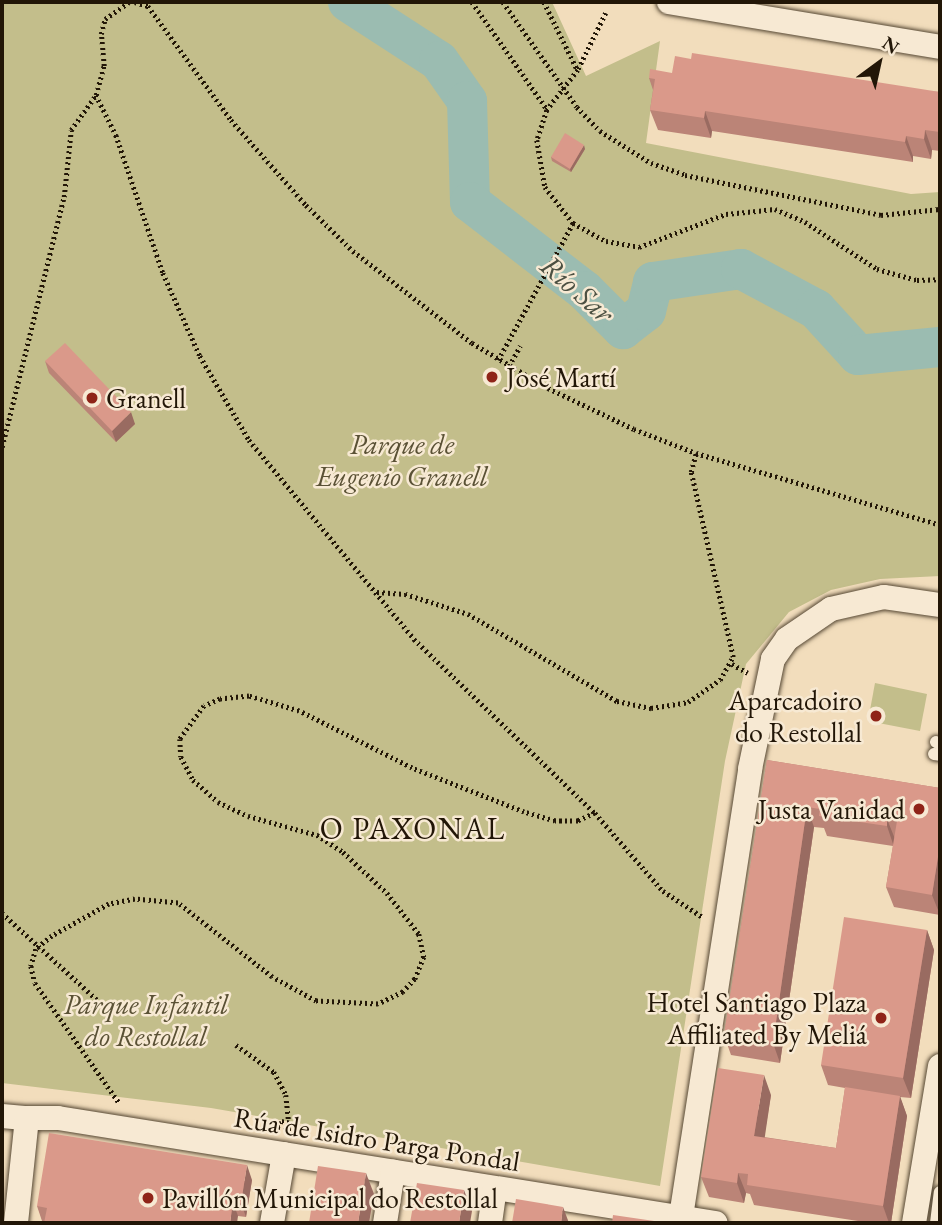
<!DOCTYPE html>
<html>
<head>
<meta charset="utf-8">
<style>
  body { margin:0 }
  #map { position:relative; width:942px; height:1225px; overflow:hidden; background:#f2ddbc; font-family:"EB Garamond",serif }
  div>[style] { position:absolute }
  .green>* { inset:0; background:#c3be8b }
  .river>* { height:40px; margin:-20px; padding:0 20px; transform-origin:20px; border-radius:20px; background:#9bbcb1 }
  .path>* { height:4.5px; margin-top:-2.25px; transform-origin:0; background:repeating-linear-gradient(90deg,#221607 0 2px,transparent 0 5.5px) }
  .roads { filter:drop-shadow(0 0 2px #564834) drop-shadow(0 0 2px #564834) }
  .lane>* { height:12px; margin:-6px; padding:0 6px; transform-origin:6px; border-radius:6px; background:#f7e9d3 }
  .street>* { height:24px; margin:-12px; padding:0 12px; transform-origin:12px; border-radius:12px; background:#f7e9d3 }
  .wall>* { inset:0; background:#bb8477 }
  .shaded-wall>* { inset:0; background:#996b61 }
  .building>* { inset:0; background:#da998a }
  .dots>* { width:19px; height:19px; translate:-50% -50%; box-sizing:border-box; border:4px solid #f7e9d3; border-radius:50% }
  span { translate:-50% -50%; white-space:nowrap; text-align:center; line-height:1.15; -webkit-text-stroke:5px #f7e9d3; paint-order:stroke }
  .poi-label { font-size:28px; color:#221607 }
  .left { translate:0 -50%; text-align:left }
  .right { translate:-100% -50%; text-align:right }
  .park-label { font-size:28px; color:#5a5135; font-style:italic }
  .street-label { font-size:28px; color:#221607 }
  .water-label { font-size:30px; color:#4c5042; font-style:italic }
  .neighbourhood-label { font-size:30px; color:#221607; letter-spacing:2px }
  .frame { position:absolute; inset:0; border:4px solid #221607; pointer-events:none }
  .north { position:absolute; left:844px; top:28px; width:70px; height:70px; -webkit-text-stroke:5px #f7e9d3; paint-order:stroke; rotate:33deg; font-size:19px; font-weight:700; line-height:28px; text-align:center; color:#221607 }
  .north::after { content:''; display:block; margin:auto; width:24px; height:32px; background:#221607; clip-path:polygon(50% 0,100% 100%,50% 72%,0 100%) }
</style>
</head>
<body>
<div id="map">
  <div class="green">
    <div style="clip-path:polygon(2px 2px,552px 2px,586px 76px,660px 41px,646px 143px,911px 194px,940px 192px,940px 576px,880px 579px,831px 590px,789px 612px,746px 664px,725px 761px,660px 1186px,211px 1108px,2px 1083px)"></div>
    <div style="clip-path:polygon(875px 683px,927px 694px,920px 731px,868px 721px)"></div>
  </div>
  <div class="river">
    <div style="left:348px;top:2px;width:108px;rotate:33deg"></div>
    <div style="left:439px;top:61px;width:49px;rotate:55deg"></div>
    <div style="left:467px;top:101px;width:101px;rotate:88.3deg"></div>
    <div style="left:470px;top:202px;width:145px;rotate:37.7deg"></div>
    <div style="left:585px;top:291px;width:54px;rotate:45deg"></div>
    <div style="left:623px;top:329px;width:29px;rotate:-38deg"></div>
    <div style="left:646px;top:311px;width:30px;rotate:-76deg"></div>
    <div style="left:653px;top:282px;width:89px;rotate:-8.4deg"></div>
    <div style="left:741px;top:269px;width:85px;rotate:28.1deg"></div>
    <div style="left:816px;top:309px;width:62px;rotate:47.6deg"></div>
    <div style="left:858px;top:355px;width:82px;rotate:-5.6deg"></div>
  </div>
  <div class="path">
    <div style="left:135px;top:2px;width:14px;rotate:17deg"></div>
    <div style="left:148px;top:6px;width:141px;rotate:53.9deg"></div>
    <div style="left:231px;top:120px;width:113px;rotate:48.6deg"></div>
    <div style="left:306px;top:205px;width:66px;rotate:44.4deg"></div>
    <div style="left:353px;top:251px;width:150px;rotate:37.7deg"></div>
    <div style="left:472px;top:343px;width:88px;rotate:30.6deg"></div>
    <div style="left:548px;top:388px;width:95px;rotate:25.5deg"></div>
    <div style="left:634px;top:429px;width:66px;rotate:21.2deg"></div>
    <div style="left:696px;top:453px;width:254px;rotate:16.4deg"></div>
    <div style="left:472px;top:2px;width:131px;rotate:55deg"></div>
    <div style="left:503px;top:2px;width:128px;rotate:54.8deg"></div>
    <div style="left:577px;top:107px;width:33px;rotate:46deg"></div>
    <div style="left:600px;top:131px;width:60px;rotate:32.1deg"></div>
    <div style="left:651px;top:163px;width:36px;rotate:19deg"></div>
    <div style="left:685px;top:175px;width:200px;rotate:11.5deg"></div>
    <div style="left:881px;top:215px;width:59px;rotate:-5.8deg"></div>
    <div style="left:544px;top:2px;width:75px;rotate:63.8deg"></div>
    <div style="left:606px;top:13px;width:64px;rotate:116.2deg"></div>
    <div style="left:578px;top:70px;width:51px;rotate:127.8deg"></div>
    <div style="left:547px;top:110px;width:32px;rotate:108deg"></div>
    <div style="left:537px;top:140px;width:48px;rotate:80.3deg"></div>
    <div style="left:545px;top:187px;width:46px;rotate:52.1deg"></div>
    <div style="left:573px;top:223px;width:38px;rotate:29deg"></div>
    <div style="left:606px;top:241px;width:34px;rotate:10deg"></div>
    <div style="left:639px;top:247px;width:93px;rotate:-20.8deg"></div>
    <div style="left:726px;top:214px;width:49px;rotate:-5.8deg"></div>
    <div style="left:775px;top:209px;width:33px;rotate:23deg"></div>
    <div style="left:805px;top:222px;width:86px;rotate:33.1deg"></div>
    <div style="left:877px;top:269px;width:41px;rotate:15.4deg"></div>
    <div style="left:917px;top:280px;width:23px;rotate:-2deg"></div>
    <div style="left:96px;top:95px;width:45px;rotate:63.4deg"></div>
    <div style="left:116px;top:135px;width:146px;rotate:71.2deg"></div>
    <div style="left:163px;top:273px;width:91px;rotate:66deg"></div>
    <div style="left:200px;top:356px;width:97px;rotate:59.7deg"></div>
    <div style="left:249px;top:440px;width:259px;rotate:50.3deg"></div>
    <div style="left:414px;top:639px;width:251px;rotate:43.9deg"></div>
    <div style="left:595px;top:813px;width:19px;rotate:155deg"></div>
    <div style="left:578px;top:821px;width:23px;rotate:180deg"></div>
    <div style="left:555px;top:821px;width:32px;rotate:-164deg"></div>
    <div style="left:524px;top:812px;width:120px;rotate:-158.6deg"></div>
    <div style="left:412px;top:768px;width:127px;rotate:-153.2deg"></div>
    <div style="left:299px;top:711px;width:52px;rotate:-163.3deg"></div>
    <div style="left:249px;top:696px;width:29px;rotate:174deg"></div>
    <div style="left:220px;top:699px;width:17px;rotate:156deg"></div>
    <div style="left:204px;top:706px;width:41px;rotate:126deg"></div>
    <div style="left:180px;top:739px;width:18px;rotate:87deg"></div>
    <div style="left:181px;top:757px;width:26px;rotate:62deg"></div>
    <div style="left:193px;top:780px;width:33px;rotate:41deg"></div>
    <div style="left:218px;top:802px;width:33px;rotate:25deg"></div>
    <div style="left:248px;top:816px;width:72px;rotate:15.4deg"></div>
    <div style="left:317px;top:835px;width:31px;rotate:33deg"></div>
    <div style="left:343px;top:852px;width:60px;rotate:43deg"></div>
    <div style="left:387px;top:893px;width:52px;rotate:52deg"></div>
    <div style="left:419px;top:934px;width:24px;rotate:78deg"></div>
    <div style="left:424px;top:957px;width:24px;rotate:112deg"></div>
    <div style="left:415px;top:979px;width:18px;rotate:133deg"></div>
    <div style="left:403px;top:992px;width:28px;rotate:154deg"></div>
    <div style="left:378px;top:1004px;width:62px;rotate:-177.2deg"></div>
    <div style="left:316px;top:1001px;width:50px;rotate:-151.4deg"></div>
    <div style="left:272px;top:977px;width:120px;rotate:-141.8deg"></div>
    <div style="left:178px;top:903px;width:43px;rotate:-174.7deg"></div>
    <div style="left:135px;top:899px;width:26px;rotate:169deg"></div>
    <div style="left:109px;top:904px;width:65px;rotate:150.7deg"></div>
    <div style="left:52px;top:936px;width:21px;rotate:141deg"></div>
    <div style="left:36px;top:949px;width:18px;rotate:106deg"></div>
    <div style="left:31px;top:966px;width:17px;rotate:77deg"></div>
    <div style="left:35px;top:983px;width:148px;rotate:54.9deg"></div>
    <div style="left:498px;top:360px;width:156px;rotate:-61.3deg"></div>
    <div style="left:509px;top:366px;width:23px;rotate:-61deg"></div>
    <div style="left:2px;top:447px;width:258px;rotate:-76.1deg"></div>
    <div style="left:64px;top:197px;width:67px;rotate:-84deg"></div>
    <div style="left:71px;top:130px;width:43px;rotate:-54.5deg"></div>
    <div style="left:96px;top:95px;width:30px;rotate:-75deg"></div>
    <div style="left:104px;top:66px;width:32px;rotate:-95deg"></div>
    <div style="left:101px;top:34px;width:16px;rotate:-75deg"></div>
    <div style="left:105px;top:19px;width:29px;rotate:-35deg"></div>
    <div style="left:377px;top:592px;width:28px;rotate:4deg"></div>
    <div style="left:405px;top:594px;width:66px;rotate:17.6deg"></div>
    <div style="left:468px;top:614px;width:173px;rotate:30.3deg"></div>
    <div style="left:617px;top:701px;width:35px;rotate:12deg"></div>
    <div style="left:651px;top:708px;width:37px;rotate:-9deg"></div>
    <div style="left:688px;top:702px;width:39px;rotate:-35deg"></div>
    <div style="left:720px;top:680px;width:26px;rotate:-61deg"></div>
    <div style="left:733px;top:657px;width:190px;rotate:-102.8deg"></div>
    <div style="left:691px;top:472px;width:20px;rotate:-75deg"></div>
    <div style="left:732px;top:664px;width:18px;rotate:29deg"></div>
    <div style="left:595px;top:813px;width:103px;rotate:48.9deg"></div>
    <div style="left:663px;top:891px;width:49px;rotate:33.4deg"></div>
    <div style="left:2px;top:913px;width:142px;rotate:42.4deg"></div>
    <div style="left:236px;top:1045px;width:47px;rotate:35.4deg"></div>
    <div style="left:274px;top:1072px;width:26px;rotate:62deg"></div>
    <div style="left:286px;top:1095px;width:28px;rotate:84deg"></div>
    <div style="left:289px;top:1123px;width:10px;rotate:-169deg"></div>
    <div style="left:279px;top:1121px;width:6px;rotate:99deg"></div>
    <div style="left:278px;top:1127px;width:19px;rotate:9deg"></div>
    <div style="left:297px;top:1130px;width:6px;rotate:-72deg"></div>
  </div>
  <div class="roads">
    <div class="lane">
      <div style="left:936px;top:742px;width:4px;rotate:27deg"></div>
      <div style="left:934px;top:754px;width:6px;rotate:9deg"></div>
      <div style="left:936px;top:1223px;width:31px;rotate:-83deg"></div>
    </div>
    <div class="street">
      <div style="left:669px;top:2px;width:275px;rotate:9.4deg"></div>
      <div style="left:2px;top:1116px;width:25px;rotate:5deg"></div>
      <div style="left:27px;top:1118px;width:106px;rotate:96deg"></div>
      <div style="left:27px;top:1118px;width:31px"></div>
      <div style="left:58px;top:1118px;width:666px;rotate:9.07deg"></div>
      <div style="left:272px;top:1223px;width:70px;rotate:-80.1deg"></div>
      <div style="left:385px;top:1223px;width:52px;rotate:-81.1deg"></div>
      <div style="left:490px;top:1223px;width:34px;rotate:-82deg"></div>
      <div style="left:680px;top:1223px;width:459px;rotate:-81.2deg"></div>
      <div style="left:750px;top:769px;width:112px;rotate:-78.2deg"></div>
      <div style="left:773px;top:659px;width:24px;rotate:-55deg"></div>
      <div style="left:787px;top:639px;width:53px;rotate:-34.3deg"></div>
      <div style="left:831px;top:609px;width:54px;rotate:-12.8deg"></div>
      <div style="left:884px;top:597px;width:57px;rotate:8.1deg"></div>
      <div style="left:914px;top:1223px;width:159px;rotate:-80.6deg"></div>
    </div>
  </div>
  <div class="wall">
    <div style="clip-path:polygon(672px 73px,940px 92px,940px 151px,932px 150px,931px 159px,913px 156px,913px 162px,712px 131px,711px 138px,658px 130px,650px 110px,653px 90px,649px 78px)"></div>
    <div style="clip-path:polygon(585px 149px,571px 172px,552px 161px,551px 157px)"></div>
    <div style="clip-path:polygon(45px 361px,135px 424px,116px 442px,49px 373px)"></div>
    <div style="clip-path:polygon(767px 760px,940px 788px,940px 915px,894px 907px,886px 887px,893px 846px,827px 836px,824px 828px,814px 827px,780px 1063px,731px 1055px,724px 1035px)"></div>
    <div style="clip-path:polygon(927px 930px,934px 950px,911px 1098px,900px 1097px,907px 1116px,891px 1223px,871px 1223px,754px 1205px,750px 1194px,746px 1193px,744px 1203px,709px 1197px,701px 1177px,771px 1095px,764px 1137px,836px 1148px,845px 1088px,828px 1085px,821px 1065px)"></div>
    <div style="clip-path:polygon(252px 1180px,246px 1217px,238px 1216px,45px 1221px,42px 1221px,37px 1206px)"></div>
  </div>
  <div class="shaded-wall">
    <div style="clip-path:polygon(705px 111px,712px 131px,711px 138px,704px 118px)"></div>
    <div style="clip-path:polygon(925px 130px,932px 150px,931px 159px,924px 139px)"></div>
    <div style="clip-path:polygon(906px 136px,913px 156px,913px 162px,905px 142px)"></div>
    <div style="clip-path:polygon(584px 145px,585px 149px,571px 172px,570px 169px)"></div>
    <div style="clip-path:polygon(131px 412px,135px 424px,116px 442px,112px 431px)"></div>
    <div style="clip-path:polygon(807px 807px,814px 827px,780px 1063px,773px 1043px)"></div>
    <div style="clip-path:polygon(887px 819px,895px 839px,894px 847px,887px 826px)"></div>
    <div style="clip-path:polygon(940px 844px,940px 915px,932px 895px)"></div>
    <div style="clip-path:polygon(927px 930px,934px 950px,911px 1098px,903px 1078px)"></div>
    <div style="clip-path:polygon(764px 1075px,771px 1095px,762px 1156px,754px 1136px)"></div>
    <div style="clip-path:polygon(900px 1096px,907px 1116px,891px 1223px,889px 1223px,883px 1206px)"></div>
    <div style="clip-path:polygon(247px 1165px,252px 1180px,246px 1217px,241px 1203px)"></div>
    <div style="clip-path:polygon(366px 1173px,374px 1194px,369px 1223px,358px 1223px)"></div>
    <div style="clip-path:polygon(738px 1173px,746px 1193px,744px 1203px,737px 1183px)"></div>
    <div style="clip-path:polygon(464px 1190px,472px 1211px,470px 1223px,459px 1223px)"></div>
    <div style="clip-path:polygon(233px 1202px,238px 1216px,237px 1223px,230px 1223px)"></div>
    <div style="clip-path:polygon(563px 1207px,569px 1223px,561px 1223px)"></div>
  </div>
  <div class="building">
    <div style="clip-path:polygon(692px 53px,940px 92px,940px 132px,925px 130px,924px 139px,906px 136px,905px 142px,705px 111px,704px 118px,650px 110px,655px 79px,649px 78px,650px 69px,672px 73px,675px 56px,691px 59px)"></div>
    <div style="clip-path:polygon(565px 133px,584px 145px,570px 169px,551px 157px)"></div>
    <div style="clip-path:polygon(65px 343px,131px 412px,112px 431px,45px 361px)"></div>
    <div style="clip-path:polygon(767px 760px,940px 788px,940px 844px,932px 895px,886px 887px,897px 821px,887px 819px,887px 826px,819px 816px,820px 809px,807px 807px,773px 1043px,724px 1035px)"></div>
    <div style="clip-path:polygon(844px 917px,927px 930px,903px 1078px,821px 1065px)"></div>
    <div style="clip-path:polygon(718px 1068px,764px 1075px,754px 1136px,836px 1148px,845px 1087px,900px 1096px,883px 1206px,747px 1185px,748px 1174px,738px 1173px,737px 1183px,701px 1177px)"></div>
    <div style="clip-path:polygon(49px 1133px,247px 1165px,241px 1203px,233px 1202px,230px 1223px,44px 1223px,47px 1208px,37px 1206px)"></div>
    <div style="clip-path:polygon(318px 1166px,366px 1173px,358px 1223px,309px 1223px)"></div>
    <div style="clip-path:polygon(417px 1183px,464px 1190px,459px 1223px,410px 1223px)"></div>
    <div style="clip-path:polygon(516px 1199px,563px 1207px,561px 1223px,512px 1223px)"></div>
    <div style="clip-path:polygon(613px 1215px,661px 1222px,661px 1223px,612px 1223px)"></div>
  </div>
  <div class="dots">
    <div style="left:492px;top:377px;background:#8f2418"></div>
    <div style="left:92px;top:398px;background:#8f2418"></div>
    <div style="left:876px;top:716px;background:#8f2418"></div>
    <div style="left:919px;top:809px;background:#8f2418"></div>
    <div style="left:881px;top:1018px;background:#8f2418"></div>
    <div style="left:148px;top:1198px;background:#8f2418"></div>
  </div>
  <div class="poi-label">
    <span class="left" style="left:506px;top:377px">José Martí</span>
    <span class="left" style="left:106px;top:398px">Granell</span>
    <span class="right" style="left:862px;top:716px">Aparcadoiro<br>do Restollal</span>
    <span class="right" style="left:905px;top:809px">Justa Vanidad</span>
    <span class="right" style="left:867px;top:1018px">Hotel Santiago Plaza<br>Affiliated By Meliá</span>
    <span class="left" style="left:162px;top:1198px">Pavillón Municipal do Restollal</span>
  </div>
  <div class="park-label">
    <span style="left:402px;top:460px">Parque de<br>Eugenio Granell</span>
    <span style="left:146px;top:1020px">Parque Infantil<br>do Restollal</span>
  </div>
  <div class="street-label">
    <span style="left:377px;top:1139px;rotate:9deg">Rúa de Isidro Parga Pondal</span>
  </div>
  <div class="water-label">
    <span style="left:577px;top:289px;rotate:41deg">Río Sar</span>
  </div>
  <div class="neighbourhood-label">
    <span style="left:413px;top:829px">O PAXONAL</span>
  </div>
  <div class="frame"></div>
  <div class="north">N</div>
</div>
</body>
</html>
